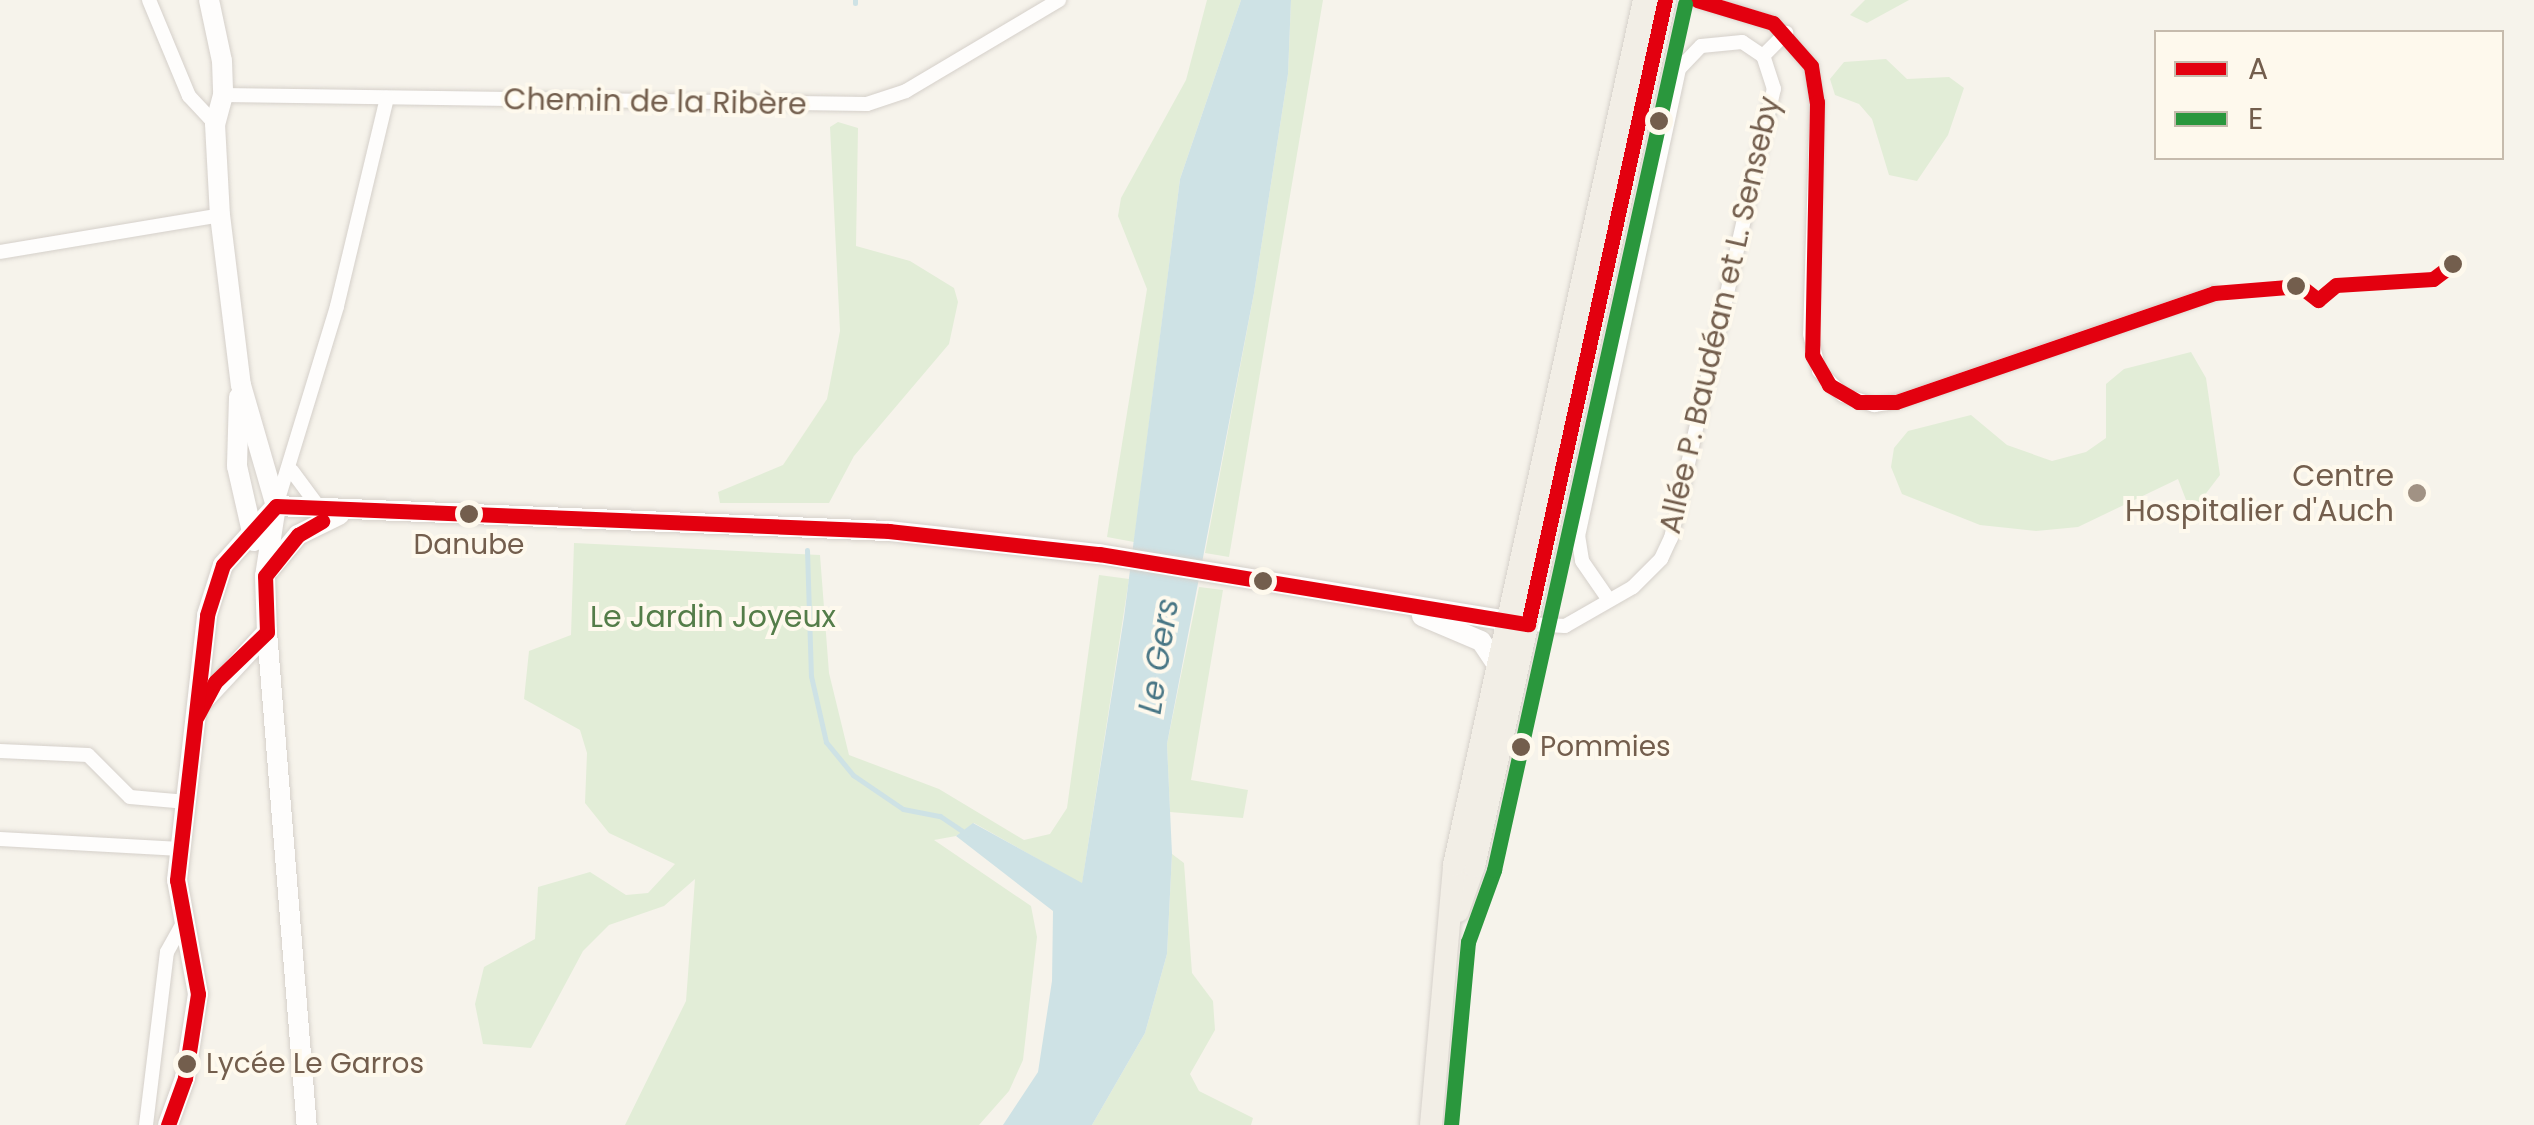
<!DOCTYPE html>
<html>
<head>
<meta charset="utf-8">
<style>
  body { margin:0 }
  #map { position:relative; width:2534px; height:1125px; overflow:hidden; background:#f6f3eb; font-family:Poppins,sans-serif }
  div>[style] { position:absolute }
  .green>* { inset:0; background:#e2edd7 }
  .water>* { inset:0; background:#cee2e5 }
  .stream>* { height:5px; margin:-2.5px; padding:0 2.5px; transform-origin:2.5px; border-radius:2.5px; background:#cee2e5 }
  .roads { filter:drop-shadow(0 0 2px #d5d0ca) drop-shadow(0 0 2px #d5d0ca) }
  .street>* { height:14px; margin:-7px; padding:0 7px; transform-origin:7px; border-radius:7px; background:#fefdfc }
  .secondary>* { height:20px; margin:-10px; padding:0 10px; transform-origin:10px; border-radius:10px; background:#fefdfc }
  .primary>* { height:22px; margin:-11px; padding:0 11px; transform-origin:11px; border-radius:11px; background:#f2eee6 }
  .bus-1>* { height:15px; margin:-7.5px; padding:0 7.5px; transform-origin:7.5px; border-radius:7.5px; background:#e3000f }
  .bus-2>* { height:15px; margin:-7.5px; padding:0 7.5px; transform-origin:7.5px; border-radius:7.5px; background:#2a973d }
  .dots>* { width:28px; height:28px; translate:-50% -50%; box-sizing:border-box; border:5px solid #fef9ed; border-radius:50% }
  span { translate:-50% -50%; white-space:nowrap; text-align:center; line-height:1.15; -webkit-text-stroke:8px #fef9ed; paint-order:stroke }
  .bus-label { font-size:28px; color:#735e4d }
  .left { translate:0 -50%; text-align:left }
  .street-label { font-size:30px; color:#735e4d }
  .poi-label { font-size:30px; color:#735e4d }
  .right { translate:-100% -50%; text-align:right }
  .park-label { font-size:30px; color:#547d49 }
  .water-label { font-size:32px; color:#487685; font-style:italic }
  .legend { position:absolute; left:2154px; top:30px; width:350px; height:130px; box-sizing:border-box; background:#fef9ed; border:2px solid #c6bbad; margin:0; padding:12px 18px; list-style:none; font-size:30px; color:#735e4d }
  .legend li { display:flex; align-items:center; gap:20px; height:50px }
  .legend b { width:50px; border:2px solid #c6bbad }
</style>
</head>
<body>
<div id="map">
  <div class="green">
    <div style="clip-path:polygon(1207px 0,1241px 0,1180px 179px,1134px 542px,1107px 537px,1147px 289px,1118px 216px,1121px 198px,1186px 80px)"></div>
    <div style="clip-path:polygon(1291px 0,1323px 0,1229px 557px,1205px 553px,1254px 293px,1288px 74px)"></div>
    <div style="clip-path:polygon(1865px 0,1909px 0,1867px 23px,1850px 15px)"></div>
    <div style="clip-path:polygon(1886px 59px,1907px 79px,1949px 77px,1964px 88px,1948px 135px,1917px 181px,1889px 175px,1872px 119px,1859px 104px,1835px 95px,1830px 79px,1844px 62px)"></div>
    <div style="clip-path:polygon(838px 122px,858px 128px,856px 246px,910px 261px,954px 288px,958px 302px,949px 344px,854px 456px,829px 503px,720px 503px,718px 492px,783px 465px,827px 399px,840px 331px,830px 127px)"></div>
    <div style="clip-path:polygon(2191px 352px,2206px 378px,2220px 475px,2191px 513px,2178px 479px,2078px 527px,2036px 531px,1980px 525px,1902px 494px,1891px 467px,1894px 448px,1908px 431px,1971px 415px,2007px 445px,2052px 461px,2086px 452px,2106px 438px,2106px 384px,2124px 369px)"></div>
    <div style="clip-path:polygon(574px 543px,820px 555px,829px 673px,849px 755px,939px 789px,1024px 840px,1050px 834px,1067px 808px,1099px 575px,1129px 579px,1082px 884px,974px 823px,956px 836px,934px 840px,1031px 906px,1037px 937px,1023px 1060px,1009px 1091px,979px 1125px,625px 1125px,686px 1001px,695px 879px,664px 906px,609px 925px,583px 951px,531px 1048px,483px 1044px,475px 1004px,484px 967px,535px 939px,538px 887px,590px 872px,626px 895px,648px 893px,675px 864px,609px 833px,585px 803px,587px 753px,580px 730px,524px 699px,529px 651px,571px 635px)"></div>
    <div style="clip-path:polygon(1199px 587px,1223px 590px,1191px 780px,1248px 790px,1243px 818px,1170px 812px,1167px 744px)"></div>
    <div style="clip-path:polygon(1172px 854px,1184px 863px,1192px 973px,1213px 1001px,1215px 1030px,1190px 1074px,1199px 1091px,1253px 1118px,1251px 1125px,1092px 1125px,1145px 1033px,1167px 954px)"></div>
  </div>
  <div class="water">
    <div style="clip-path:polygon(1241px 0,1291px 0,1288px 74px,1254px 293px,1167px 744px,1172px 854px,1167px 954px,1145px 1033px,1092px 1125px,1003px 1125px,1038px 1072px,1052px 981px,1053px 911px,956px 836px,973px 823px,1082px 883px,1124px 617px,1180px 179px)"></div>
  </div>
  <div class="stream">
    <div style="left:855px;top:3px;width:3px;rotate:-90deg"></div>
    <div style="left:807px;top:550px;width:126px;rotate:88.2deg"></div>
    <div style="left:811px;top:676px;width:68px;rotate:77.2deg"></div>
    <div style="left:826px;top:742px;width:43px;rotate:50.7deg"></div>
    <div style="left:853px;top:775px;width:60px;rotate:34.2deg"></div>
    <div style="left:903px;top:809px;width:38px;rotate:11deg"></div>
    <div style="left:940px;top:816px;width:32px;rotate:34deg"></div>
  </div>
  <div class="roads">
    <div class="street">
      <div style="left:149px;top:0;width:104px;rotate:67.4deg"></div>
      <div style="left:189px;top:96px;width:38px;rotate:47deg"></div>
      <div style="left:1697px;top:0;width:79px;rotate:16.8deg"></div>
      <div style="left:1773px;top:23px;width:57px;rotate:48.5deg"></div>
      <div style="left:1811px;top:66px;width:36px;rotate:81deg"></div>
      <div style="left:1817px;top:102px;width:232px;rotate:91.7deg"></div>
      <div style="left:1810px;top:334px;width:38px;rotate:76deg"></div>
      <div style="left:1819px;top:371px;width:34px;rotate:45deg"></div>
      <div style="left:1843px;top:395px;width:33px;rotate:18deg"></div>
      <div style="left:1874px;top:405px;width:22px;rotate:-8deg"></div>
      <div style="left:1896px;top:402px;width:336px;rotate:-18.9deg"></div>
      <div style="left:1763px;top:56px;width:33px;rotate:-45deg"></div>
      <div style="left:223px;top:95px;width:644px;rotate:0.8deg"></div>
      <div style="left:867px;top:104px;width:41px;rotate:-18.4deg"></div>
      <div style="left:906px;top:91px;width:178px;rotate:-30.7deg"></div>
      <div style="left:0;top:252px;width:223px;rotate:-9.5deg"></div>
      <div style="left:292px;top:471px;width:44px;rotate:53.4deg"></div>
      <div style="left:276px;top:506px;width:209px;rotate:-73deg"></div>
      <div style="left:337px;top:306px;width:214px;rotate:-76.5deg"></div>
      <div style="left:1528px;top:624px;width:37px;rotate:3deg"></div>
      <div style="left:1565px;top:626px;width:78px;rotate:-29.8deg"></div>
      <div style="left:1633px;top:587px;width:40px;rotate:-45deg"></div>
      <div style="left:1661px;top:559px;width:23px;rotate:-65deg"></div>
      <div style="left:1671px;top:538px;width:461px;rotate:-77.1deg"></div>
      <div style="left:1774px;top:89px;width:35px;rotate:-108deg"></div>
      <div style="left:1763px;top:56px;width:25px;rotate:-146deg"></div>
      <div style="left:1742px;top:42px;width:41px;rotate:174.4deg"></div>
      <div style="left:1701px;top:46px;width:32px;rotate:134deg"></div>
      <div style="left:1679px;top:69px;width:477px;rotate:102.2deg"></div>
      <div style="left:1578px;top:535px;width:26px;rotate:81deg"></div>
      <div style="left:1582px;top:561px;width:47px;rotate:55.3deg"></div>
      <div style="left:0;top:751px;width:88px;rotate:2.6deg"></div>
      <div style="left:88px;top:755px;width:59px;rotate:45deg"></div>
      <div style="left:130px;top:797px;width:57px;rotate:5deg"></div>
      <div style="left:0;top:839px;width:181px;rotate:3.2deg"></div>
      <div style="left:146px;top:1125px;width:174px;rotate:-83.1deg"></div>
      <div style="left:167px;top:952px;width:29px;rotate:-61deg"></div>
    </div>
    <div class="secondary">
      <div style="left:209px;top:0;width:62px;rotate:78deg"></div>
      <div style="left:222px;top:61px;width:34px;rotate:88deg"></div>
      <div style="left:223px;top:95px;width:30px;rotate:105deg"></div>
      <div style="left:215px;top:124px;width:91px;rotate:86.9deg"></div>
      <div style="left:220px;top:215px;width:171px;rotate:83deg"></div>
      <div style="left:241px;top:385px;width:126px;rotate:73.9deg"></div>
      <div style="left:276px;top:506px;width:71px;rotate:98.9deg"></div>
      <div style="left:265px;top:576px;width:56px;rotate:88deg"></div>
      <div style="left:267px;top:632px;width:495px;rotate:85.4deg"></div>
      <div style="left:239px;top:397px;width:69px;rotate:91.7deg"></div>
      <div style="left:237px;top:466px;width:77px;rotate:77.2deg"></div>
      <div style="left:276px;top:506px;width:614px;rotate:2.34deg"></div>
      <div style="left:889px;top:531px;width:211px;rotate:6.3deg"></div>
      <div style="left:1099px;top:554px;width:429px;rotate:9.3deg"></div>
      <div style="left:269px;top:570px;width:45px;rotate:-50.4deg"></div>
      <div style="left:298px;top:535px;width:46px;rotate:-26deg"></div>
      <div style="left:1422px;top:616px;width:64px;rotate:23deg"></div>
      <div style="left:1481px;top:641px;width:29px;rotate:56deg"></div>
      <div style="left:201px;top:703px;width:97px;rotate:-47.1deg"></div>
      <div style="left:168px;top:1125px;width:50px;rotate:-70.1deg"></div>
      <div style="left:185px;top:1078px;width:85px;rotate:-81.2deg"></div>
      <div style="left:198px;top:994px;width:116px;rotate:-100.4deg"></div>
      <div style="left:177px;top:880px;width:267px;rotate:-83.5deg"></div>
      <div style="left:207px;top:615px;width:52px;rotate:-72.3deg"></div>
      <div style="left:223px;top:565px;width:79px;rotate:-48.1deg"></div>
    </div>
    <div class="primary">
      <div style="left:1458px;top:911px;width:48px;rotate:-70.4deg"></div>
      <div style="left:1474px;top:866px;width:887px;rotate:-77.56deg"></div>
      <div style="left:1431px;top:1125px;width:261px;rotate:-84.9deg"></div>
      <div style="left:1454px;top:865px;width:886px;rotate:-77.61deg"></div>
    </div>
  </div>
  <div class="bus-1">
    <div style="left:1697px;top:0;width:79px;rotate:16.8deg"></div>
    <div style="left:1773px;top:23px;width:57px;rotate:48.5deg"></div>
    <div style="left:1811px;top:66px;width:36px;rotate:81deg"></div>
    <div style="left:1817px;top:102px;width:253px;rotate:91.1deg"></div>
    <div style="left:1812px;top:355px;width:34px;rotate:60deg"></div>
    <div style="left:1829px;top:385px;width:34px;rotate:30deg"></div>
    <div style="left:1858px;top:402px;width:38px"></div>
    <div style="left:1896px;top:402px;width:336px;rotate:-18.9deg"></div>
    <div style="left:2214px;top:293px;width:86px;rotate:-4.7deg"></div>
    <div style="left:2300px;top:286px;width:23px;rotate:38deg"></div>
    <div style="left:2318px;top:300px;width:23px;rotate:-40deg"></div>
    <div style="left:2336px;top:285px;width:97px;rotate:-3.5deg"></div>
    <div style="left:2433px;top:279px;width:25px;rotate:-37deg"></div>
    <div style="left:197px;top:716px;width:38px;rotate:-62deg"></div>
    <div style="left:215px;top:682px;width:72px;rotate:-43.9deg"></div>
    <div style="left:267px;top:632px;width:56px;rotate:-92deg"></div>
    <div style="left:265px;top:576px;width:53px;rotate:-51.2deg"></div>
    <div style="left:298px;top:535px;width:28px;rotate:-30deg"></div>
    <div style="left:168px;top:1125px;width:50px;rotate:-70.1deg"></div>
    <div style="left:185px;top:1078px;width:85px;rotate:-81.2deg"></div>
    <div style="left:198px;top:994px;width:116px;rotate:-100.4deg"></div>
    <div style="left:177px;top:880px;width:267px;rotate:-83.5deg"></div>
    <div style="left:207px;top:615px;width:52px;rotate:-72.3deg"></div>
    <div style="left:223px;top:565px;width:79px;rotate:-48.1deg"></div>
    <div style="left:276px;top:506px;width:614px;rotate:2.34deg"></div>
    <div style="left:889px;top:531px;width:211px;rotate:6.3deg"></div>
    <div style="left:1099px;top:554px;width:435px;rotate:9.3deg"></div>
    <div style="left:1528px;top:624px;width:639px;rotate:-77.62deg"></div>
  </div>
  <div class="bus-2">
    <div style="left:1451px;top:1125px;width:184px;rotate:-84.7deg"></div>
    <div style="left:1468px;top:942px;width:77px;rotate:-70.1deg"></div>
    <div style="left:1494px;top:870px;width:887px;rotate:-77.56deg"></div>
  </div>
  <div class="dots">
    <div style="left:1659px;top:121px;background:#735e4d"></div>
    <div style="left:2453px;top:264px;background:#735e4d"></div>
    <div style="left:2296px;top:286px;background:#735e4d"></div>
    <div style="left:2417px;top:493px;background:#a19284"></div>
    <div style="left:469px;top:514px;background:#735e4d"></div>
    <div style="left:1263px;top:581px;background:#735e4d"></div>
    <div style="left:1521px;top:747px;background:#735e4d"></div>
    <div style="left:187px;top:1064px;background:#735e4d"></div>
  </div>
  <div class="bus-label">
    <span style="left:469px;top:545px">Danube</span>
    <span class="left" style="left:1540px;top:747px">Pommies</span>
    <span class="left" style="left:206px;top:1064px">Lycée Le Garros</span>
  </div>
  <div class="street-label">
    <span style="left:655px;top:102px;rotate:1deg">Chemin de la Ribère</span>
    <span style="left:1720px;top:315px;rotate:-77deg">Allée P. Baudéan et L. Senseby</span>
  </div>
  <div class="poi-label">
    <span class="right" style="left:2394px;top:493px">Centre<br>Hospitalier d'Auch</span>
  </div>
  <div class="park-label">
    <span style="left:713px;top:617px">Le Jardin Joyeux</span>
  </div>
  <div class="water-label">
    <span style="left:1159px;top:656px;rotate:-81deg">Le Gers</span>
  </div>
  <ul class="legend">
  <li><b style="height:12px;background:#e3000f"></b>A</li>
  <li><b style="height:12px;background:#2a973d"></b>E</li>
  </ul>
</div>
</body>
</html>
